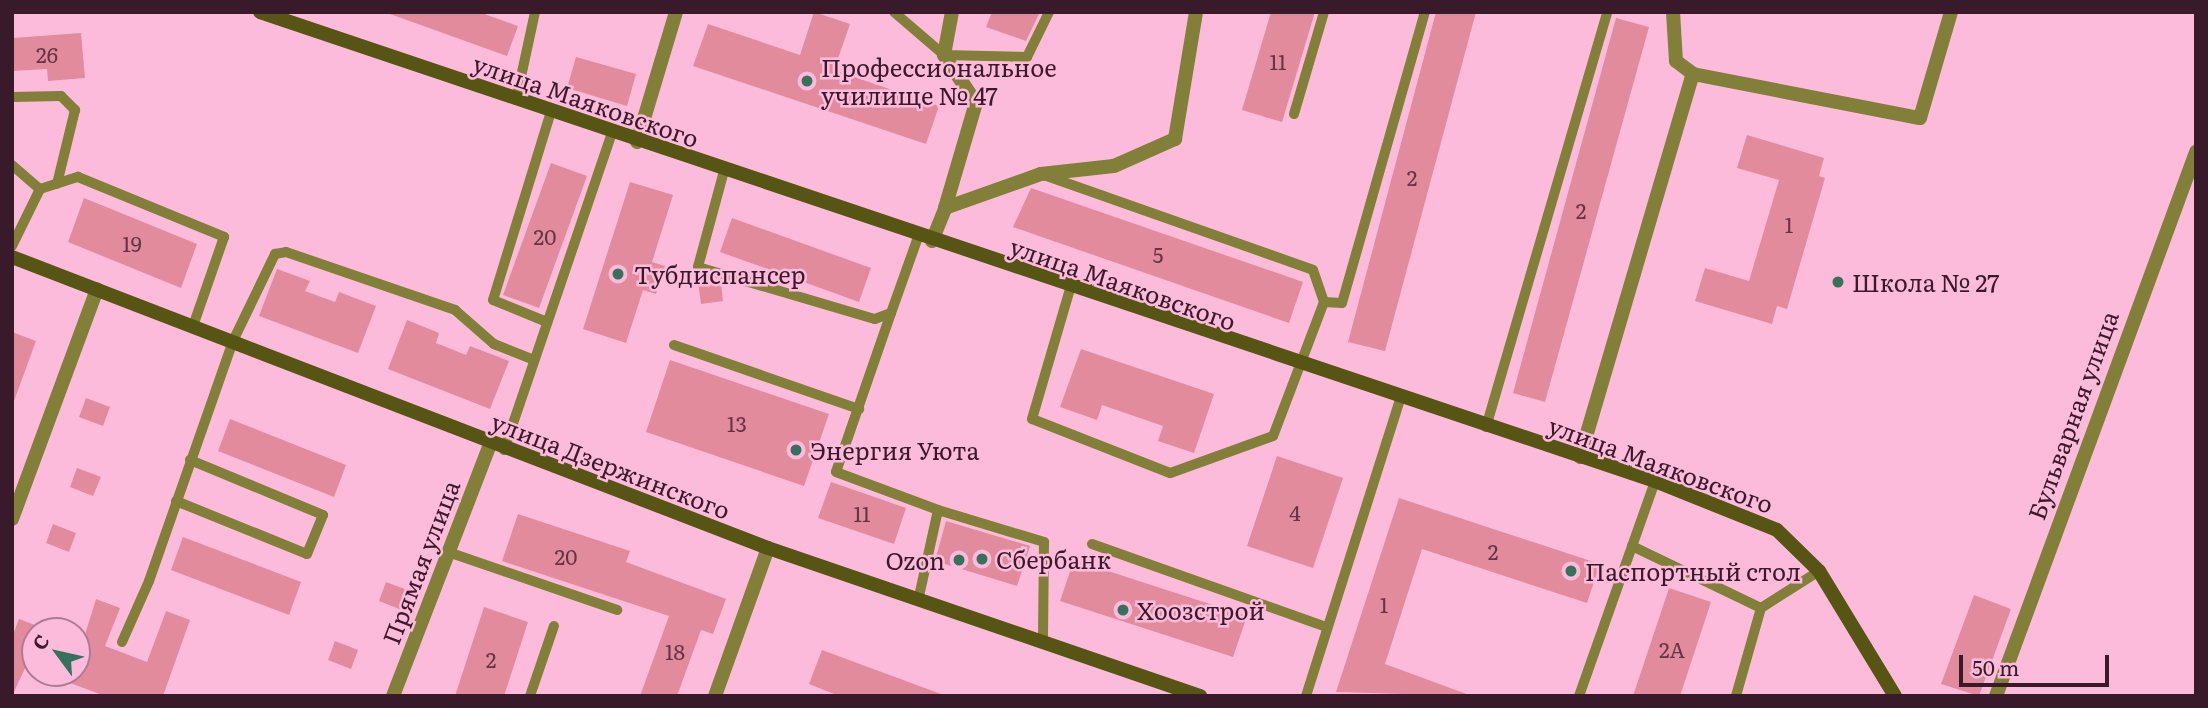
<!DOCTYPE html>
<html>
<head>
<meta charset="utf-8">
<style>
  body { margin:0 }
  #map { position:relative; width:2208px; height:708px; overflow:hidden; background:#fdbbdc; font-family:Literata,serif }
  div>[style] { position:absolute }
  .building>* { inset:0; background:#e28b9c }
  .lane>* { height:10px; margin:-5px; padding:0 5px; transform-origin:5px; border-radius:5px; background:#817f38 }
  .street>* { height:14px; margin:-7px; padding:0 7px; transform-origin:7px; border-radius:7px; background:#817f38 }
  .secondary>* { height:14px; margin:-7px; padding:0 7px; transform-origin:7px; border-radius:7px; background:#575513 }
  .dots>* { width:19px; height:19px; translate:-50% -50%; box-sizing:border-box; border:4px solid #fdbbdc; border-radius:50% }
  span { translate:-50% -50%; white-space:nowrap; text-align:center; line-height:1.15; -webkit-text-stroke:5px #fdbbdc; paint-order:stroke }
  .number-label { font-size:21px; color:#623646 }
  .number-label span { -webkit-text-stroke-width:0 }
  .poi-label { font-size:24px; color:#381a2a }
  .left { translate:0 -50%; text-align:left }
  .right { translate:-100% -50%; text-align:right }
  .street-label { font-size:24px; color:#381a2a }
  .frame { position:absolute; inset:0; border:14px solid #381a2a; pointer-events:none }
  .north { position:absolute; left:21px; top:617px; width:70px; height:70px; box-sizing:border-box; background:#fdbbdc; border:2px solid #ae7b95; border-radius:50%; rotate:303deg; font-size:19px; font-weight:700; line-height:28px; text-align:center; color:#381a2a }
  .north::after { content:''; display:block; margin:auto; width:24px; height:32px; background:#35715b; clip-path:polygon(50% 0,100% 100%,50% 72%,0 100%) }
  .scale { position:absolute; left:1959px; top:655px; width:150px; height:32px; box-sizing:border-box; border:4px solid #381a2a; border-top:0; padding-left:9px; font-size:21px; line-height:24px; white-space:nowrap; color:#381a2a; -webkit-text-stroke:5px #fdbbdc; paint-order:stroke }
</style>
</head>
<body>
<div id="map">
  <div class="building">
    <div style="clip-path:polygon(479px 12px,518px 26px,507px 56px,390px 14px)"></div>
    <div style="clip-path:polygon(814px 12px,850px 24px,834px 70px,939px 106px,926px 144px,693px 66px,708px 24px,800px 55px)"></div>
    <div style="clip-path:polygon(992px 12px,1040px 12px,1026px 41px,986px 27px)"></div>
    <div style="clip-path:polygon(1271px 12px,1315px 12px,1282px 122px,1242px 110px)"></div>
    <div style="clip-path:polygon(1436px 12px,1476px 12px,1385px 351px,1348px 342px)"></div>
    <div style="clip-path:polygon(1616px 18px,1649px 27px,1545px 402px,1513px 393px)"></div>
    <div style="clip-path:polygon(81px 33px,85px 78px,48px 81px,47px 69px,12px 71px,12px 38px)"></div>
    <div style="clip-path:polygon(576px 57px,636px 74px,627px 106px,567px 88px)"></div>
    <div style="clip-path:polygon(1747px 135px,1824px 158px,1819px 176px,1825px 178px,1787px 309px,1777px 306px,1772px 324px,1695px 301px,1705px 268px,1749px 281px,1779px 180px,1737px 168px)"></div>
    <div style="clip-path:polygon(551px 163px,587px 176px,539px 308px,503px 295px)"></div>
    <div style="clip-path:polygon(630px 182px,673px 195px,652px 262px,665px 266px,656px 294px,643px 290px,626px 343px,583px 329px)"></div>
    <div style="clip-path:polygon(1031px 188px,1303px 282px,1289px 323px,1013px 227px)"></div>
    <div style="clip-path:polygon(84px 198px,197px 244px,181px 288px,68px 242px)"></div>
    <div style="clip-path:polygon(732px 218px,871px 268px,859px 302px,720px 252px)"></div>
    <div style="clip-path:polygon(277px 269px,310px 281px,305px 291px,335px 302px,339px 292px,376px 306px,358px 353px,259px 316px)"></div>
    <div style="clip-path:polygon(698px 282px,721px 282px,723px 301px,701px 304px)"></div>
    <div style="clip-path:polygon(407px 320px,439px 333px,436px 343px,466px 355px,470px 346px,509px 361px,490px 409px,388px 369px)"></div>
    <div style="clip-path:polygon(12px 332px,36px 341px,14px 401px,12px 401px)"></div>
    <div style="clip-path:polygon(1081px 349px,1214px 394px,1194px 453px,1158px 441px,1163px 426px,1102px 405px,1097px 420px,1060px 407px)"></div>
    <div style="clip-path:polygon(670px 360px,829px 414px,804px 486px,646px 432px)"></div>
    <div style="clip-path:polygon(86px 398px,110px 407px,103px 426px,79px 417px)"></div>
    <div style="clip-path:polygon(230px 419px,346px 465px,334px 497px,218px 451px)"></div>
    <div style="clip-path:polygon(1277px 456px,1343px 478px,1313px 568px,1247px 546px)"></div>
    <div style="clip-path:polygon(77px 468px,101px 477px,93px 496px,70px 487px)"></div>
    <div style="clip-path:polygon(831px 482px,906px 508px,894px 544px,818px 518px)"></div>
    <div style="clip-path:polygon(1399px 498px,1600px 564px,1587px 603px,1422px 549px,1385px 664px,1472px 696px,1336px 692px)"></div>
    <div style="clip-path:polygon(518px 514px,630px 551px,626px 562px,726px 599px,713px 634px,701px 630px,677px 696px,640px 696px,669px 616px,502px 561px)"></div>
    <div style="clip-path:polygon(946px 521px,1030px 546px,1017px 586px,935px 561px)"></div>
    <div style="clip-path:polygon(53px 524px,76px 533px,69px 552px,46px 543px)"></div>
    <div style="clip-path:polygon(183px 537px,301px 582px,289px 615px,171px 570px)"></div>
    <div style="clip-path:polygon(1074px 560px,1247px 616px,1233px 657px,1060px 601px)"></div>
    <div style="clip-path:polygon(386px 582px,410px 591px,402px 610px,379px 601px)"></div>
    <div style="clip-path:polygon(1669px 588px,1711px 602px,1680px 696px,1633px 696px)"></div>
    <div style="clip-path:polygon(1974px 595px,2011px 609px,1979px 696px,1941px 684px)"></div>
    <div style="clip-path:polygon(96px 599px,120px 608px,105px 646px,147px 662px,166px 611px,190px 620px,163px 696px,105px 696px,70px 683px)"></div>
    <div style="clip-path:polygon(484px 607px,528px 622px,504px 696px,455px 696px)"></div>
    <div style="clip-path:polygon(19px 619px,35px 625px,35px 647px,12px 696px,12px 637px)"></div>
    <div style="clip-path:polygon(335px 641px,358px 650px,351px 669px,328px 660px)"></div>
    <div style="clip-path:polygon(822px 650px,941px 694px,940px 696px,839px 696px,809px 684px)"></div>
  </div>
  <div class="lane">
    <div style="left:894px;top:12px;width:66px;rotate:40.7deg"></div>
    <div style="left:944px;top:55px;width:83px;rotate:1.4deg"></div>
    <div style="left:1027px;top:57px;width:50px;rotate:-63.9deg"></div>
    <div style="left:12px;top:97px;width:49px;rotate:-1.2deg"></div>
    <div style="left:61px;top:96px;width:20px;rotate:45deg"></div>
    <div style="left:75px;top:110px;width:76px;rotate:103.7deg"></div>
    <div style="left:516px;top:100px;width:90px;rotate:-77.8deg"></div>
    <div style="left:1294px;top:114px;width:106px;rotate:-73.6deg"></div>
    <div style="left:12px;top:165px;width:37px;rotate:41deg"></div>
    <div style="left:724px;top:171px;width:99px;rotate:105.2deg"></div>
    <div style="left:698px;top:267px;width:184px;rotate:16.4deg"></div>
    <div style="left:875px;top:319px;width:17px;rotate:-21deg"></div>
    <div style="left:891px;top:313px;width:81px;rotate:-70.4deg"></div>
    <div style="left:1041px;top:174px;width:288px;rotate:19.4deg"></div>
    <div style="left:1313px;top:270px;width:34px;rotate:71deg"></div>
    <div style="left:1324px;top:302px;width:143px;rotate:110.8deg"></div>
    <div style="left:1273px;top:436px;width:109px;rotate:160.2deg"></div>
    <div style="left:1170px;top:473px;width:148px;rotate:-158.6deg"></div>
    <div style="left:1032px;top:419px;width:135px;rotate:-73.7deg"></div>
    <div style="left:12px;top:246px;width:64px;rotate:-63.8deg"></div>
    <div style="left:40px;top:189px;width:40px;rotate:-18deg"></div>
    <div style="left:78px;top:177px;width:158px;rotate:22.3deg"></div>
    <div style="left:224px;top:237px;width:94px;rotate:109.2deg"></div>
    <div style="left:1324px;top:302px;width:18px;rotate:3deg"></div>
    <div style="left:1342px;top:303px;width:303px;rotate:-74.1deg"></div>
    <div style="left:891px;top:313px;width:168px;rotate:109.1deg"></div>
    <div style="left:836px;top:472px;width:109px;rotate:20.4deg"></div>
    <div style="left:547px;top:322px;width:58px;rotate:-157.8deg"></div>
    <div style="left:493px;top:300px;width:197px;rotate:-72.9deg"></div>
    <div style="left:674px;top:345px;width:196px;rotate:19.1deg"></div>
    <div style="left:1486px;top:427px;width:432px;rotate:-73.7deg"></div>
    <div style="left:504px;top:450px;width:335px;rotate:-71.2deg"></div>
    <div style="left:176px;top:501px;width:141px;rotate:22deg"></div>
    <div style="left:307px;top:554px;width:42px;rotate:-67.7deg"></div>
    <div style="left:323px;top:515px;width:144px;rotate:-157.5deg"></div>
    <div style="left:1092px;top:544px;width:249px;rotate:19.5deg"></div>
    <div style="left:1632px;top:546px;width:143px;rotate:25.7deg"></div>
    <div style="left:1761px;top:608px;width:91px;rotate:105.9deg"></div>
    <div style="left:448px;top:552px;width:179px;rotate:18.9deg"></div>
    <div style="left:918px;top:601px;width:93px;rotate:-77.6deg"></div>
    <div style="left:938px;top:510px;width:111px;rotate:16.8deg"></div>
    <div style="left:1044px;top:542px;width:101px;rotate:90.6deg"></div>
    <div style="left:1761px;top:608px;width:69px;rotate:-32.5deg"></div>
    <div style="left:122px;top:642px;width:67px;rotate:-66.1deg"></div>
    <div style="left:149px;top:581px;width:254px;rotate:-70.7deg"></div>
    <div style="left:233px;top:341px;width:97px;rotate:-64.2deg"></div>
    <div style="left:275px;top:254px;width:11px;rotate:-10deg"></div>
    <div style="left:286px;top:252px;width:179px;rotate:18.9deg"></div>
    <div style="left:455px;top:310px;width:52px;rotate:41.1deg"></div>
    <div style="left:494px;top:344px;width:43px;rotate:21.8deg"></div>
    <div style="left:530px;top:696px;width:74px;rotate:-71.1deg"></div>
    <div style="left:1306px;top:696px;width:312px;rotate:-72.4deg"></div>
    <div style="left:1579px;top:696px;width:228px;rotate:-70.5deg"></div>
  </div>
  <div class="street">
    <div style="left:1673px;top:12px;width:49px;rotate:86.5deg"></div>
    <div style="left:1676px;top:61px;width:21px;rotate:37deg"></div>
    <div style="left:637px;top:142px;width:136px;rotate:-73.3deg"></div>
    <div style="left:945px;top:208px;width:109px;rotate:-73.6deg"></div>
    <div style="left:976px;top:103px;width:58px;rotate:-123.7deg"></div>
    <div style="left:944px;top:55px;width:44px;rotate:-79.5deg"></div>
    <div style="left:932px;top:241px;width:35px;rotate:-68deg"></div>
    <div style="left:945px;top:208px;width:102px;rotate:-19.5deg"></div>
    <div style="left:1041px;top:174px;width:73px;rotate:-6.3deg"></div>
    <div style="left:1114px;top:166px;width:67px;rotate:-23.9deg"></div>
    <div style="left:1175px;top:139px;width:129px;rotate:-80.6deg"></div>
    <div style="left:1580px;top:457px;width:399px;rotate:-73.6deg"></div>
    <div style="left:1693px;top:74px;width:231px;rotate:11deg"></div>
    <div style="left:1920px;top:118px;width:110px;rotate:-73.7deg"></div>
    <div style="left:12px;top:519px;width:245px;rotate:-69.7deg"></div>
    <div style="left:393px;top:696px;width:270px;rotate:-68.9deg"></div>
    <div style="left:715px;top:696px;width:157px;rotate:-70.3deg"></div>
    <div style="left:1996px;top:696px;width:580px;rotate:-69.81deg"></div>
  </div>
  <div class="secondary">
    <div style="left:260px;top:12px;width:1472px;rotate:18.58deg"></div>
    <div style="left:1655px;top:481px;width:131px;rotate:21.9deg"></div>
    <div style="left:1777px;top:530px;width:59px;rotate:44.3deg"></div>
    <div style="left:1819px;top:571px;width:146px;rotate:58.7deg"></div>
    <div style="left:12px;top:257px;width:810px;rotate:21.05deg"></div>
    <div style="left:768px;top:548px;width:457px;rotate:18.9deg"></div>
  </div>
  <div class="dots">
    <div style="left:807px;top:81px;background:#35715b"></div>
    <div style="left:618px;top:274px;background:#35715b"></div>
    <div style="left:1838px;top:282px;background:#35715b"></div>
    <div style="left:796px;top:450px;background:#35715b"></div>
    <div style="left:982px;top:559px;background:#35715b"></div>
    <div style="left:959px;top:560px;background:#35715b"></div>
    <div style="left:1571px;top:571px;background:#35715b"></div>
    <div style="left:1123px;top:610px;background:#35715b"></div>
  </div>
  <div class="number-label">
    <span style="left:47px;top:54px">26</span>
    <span style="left:1278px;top:61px">11</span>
    <span style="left:1412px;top:177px">2</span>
    <span style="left:1581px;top:210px">2</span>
    <span style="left:1789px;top:224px">1</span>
    <span style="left:545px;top:236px">20</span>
    <span style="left:132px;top:243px">19</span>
    <span style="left:1158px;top:254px">5</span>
    <span style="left:737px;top:423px">13</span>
    <span style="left:1295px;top:512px">4</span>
    <span style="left:862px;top:513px">11</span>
    <span style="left:1493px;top:551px">2</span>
    <span style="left:566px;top:556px">20</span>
    <span style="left:1384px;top:604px">1</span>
    <span style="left:1672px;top:649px">2А</span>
    <span style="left:675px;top:651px">18</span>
    <span style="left:491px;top:659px">2</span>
  </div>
  <div class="poi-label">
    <span class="left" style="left:821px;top:81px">Профессиональное<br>училище № 47</span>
    <span class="left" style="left:634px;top:274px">Тубдиспансер</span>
    <span class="left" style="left:1852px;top:282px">Школа № 27</span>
    <span class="left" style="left:810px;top:450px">Энергия Уюта</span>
    <span class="left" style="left:996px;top:559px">Сбербанк</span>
    <span class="right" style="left:945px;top:560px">Ozon</span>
    <span class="left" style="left:1585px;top:571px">Паспортный стол</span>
    <span class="left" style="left:1137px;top:610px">Хоозстрой</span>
  </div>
  <div class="street-label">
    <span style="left:586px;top:100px;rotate:19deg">улица Маяковского</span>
    <span style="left:1123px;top:283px;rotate:19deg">улица Маяковского</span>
    <span style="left:2072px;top:415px;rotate:-70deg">Бульварная улица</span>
    <span style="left:1661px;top:464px;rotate:20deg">улица Маяковского</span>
    <span style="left:611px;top:465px;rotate:21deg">улица Дзержинского</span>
    <span style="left:420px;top:562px;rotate:-69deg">Прямая улица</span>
  </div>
  <div class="frame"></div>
  <div class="north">С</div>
  <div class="scale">50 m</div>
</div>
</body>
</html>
